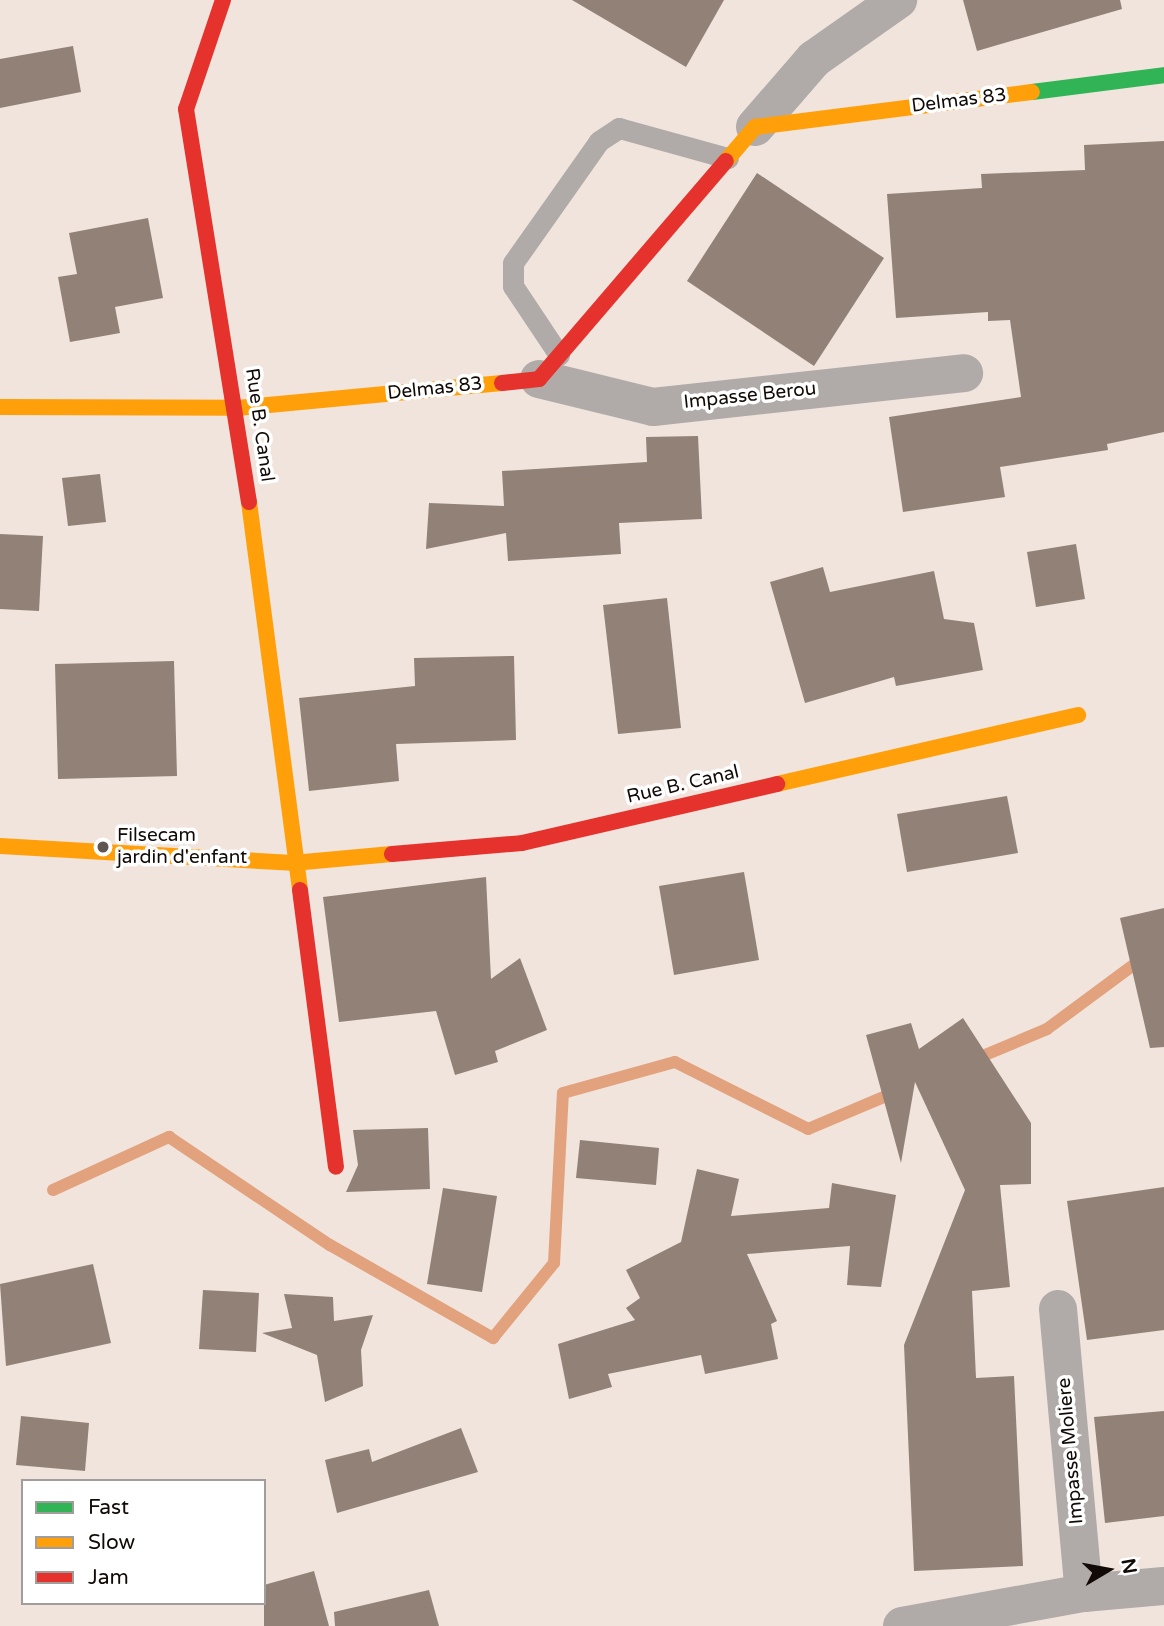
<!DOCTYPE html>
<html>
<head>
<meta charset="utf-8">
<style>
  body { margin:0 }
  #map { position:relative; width:1164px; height:1626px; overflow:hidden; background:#f1e4dd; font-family:"Varela Round",sans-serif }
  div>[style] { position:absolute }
  .stream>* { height:12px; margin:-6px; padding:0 6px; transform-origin:6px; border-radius:6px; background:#e2a27d }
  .building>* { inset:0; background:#928176 }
  .lane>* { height:21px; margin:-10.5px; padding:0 10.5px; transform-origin:10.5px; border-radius:10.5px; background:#b0aba8 }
  .street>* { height:38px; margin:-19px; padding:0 19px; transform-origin:19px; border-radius:19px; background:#b0aba8 }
  .fast>* { height:16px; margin:-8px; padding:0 8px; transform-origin:8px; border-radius:8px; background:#30b455 }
  .slow>* { height:16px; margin:-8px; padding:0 8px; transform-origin:8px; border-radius:8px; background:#ff9f0a }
  .jam>* { height:16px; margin:-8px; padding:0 8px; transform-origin:8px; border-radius:8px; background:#e5322d }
  .dots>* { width:19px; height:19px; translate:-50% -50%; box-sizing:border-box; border:4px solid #fff; border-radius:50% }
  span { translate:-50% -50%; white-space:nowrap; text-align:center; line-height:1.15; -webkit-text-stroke:7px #fff; paint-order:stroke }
  .street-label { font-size:19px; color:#110a06 }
  .poi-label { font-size:19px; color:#110a06 }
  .left { translate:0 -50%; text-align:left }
  .legend { position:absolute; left:21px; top:1479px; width:245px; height:126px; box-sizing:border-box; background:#fff; border:2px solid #a09d9b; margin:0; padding:9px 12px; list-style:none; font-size:21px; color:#110a06 }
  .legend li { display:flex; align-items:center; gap:14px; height:35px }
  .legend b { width:35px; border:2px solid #a09d9b }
  .north { position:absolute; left:1073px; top:1535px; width:70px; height:70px; -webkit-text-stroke:5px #fff; paint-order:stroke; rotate:80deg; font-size:19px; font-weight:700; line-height:28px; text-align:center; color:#110a06 }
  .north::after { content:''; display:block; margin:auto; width:24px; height:32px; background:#110a06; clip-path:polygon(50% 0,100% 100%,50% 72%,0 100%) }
</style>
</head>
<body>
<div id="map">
  <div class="stream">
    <div style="left:973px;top:1060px;width:80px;rotate:-22.7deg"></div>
    <div style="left:1047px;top:1029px;width:109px;rotate:-36.5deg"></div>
    <div style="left:1135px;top:964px;width:30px;rotate:-12deg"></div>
    <div style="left:53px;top:1190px;width:128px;rotate:-24.6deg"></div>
    <div style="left:169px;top:1137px;width:194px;rotate:33.9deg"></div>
    <div style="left:330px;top:1245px;width:188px;rotate:29.7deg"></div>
    <div style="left:493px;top:1338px;width:97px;rotate:-50.9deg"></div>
    <div style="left:554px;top:1263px;width:170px;rotate:-87deg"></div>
    <div style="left:563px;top:1093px;width:116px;rotate:-15.5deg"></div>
    <div style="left:675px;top:1062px;width:149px;rotate:26.7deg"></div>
    <div style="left:808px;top:1129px;width:98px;rotate:-22.9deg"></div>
  </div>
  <div class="building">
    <div style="clip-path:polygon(572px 0,724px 0,686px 67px)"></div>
    <div style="clip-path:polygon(963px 0,1120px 0,1122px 9px,977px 51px)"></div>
    <div style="clip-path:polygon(73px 46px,81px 92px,0 108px,0 59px)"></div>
    <div style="clip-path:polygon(1164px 141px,1164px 432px,1107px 444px,1108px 450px,1000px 467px,1005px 497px,903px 512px,889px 417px,1021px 397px,1010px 320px,988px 321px,988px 312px,896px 318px,887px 194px,982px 188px,981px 174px,1085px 170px,1084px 145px)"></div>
    <div style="clip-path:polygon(757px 173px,884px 258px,814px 366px,687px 281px)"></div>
    <div style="clip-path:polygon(148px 218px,163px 298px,115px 307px,120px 333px,70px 342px,58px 277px,77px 274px,69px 233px)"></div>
    <div style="clip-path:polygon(698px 436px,702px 519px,619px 523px,621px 554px,508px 561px,506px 533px,426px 549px,429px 503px,504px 506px,502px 471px,647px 462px,646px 437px)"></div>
    <div style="clip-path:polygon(100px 474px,106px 522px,68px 526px,62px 478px)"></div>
    <div style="clip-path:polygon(0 534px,43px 536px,39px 611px,0 609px)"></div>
    <div style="clip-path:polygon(1076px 544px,1085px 599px,1036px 607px,1027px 552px)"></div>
    <div style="clip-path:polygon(823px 567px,830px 592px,934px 571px,944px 619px,974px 623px,983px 670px,896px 686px,894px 677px,805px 703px,770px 582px)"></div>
    <div style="clip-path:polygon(667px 598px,681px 728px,618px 734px,603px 605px)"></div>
    <div style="clip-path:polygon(514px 656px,516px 740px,396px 744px,399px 781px,309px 791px,299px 698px,415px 686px,414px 658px)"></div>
    <div style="clip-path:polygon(174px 661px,177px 776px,58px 779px,55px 664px)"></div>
    <div style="clip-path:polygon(1007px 796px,1018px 853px,907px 872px,897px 814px)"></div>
    <div style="clip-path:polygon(744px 872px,759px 960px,674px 975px,659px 886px)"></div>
    <div style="clip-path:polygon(486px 877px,491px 979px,520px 958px,547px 1030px,495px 1051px,498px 1062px,455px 1075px,436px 1011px,339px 1022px,323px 897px)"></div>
    <div style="clip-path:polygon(1164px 908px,1164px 1047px,1150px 1048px,1120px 918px)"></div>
    <div style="clip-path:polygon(963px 1018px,1031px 1123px,1031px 1184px,1000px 1185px,1010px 1287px,972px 1291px,976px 1378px,1014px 1376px,1023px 1566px,914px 1571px,904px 1345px,965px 1190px,915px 1082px,901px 1163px,866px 1035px,911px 1023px,919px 1049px)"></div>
    <div style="clip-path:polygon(428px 1128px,430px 1189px,346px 1192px,358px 1165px,353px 1130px)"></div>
    <div style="clip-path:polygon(580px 1140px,659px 1148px,656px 1185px,576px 1178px)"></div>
    <div style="clip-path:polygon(697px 1169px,739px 1179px,731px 1216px,829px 1208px,832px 1183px,896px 1195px,881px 1287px,847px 1285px,850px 1246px,747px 1254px,777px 1321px,771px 1324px,778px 1359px,705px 1374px,701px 1355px,608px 1374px,612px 1387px,569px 1399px,558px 1344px,635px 1320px,626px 1308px,640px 1298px,626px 1270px,681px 1242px)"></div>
    <div style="clip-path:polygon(1164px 1187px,1164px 1330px,1087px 1340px,1067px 1201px)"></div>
    <div style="clip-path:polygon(443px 1188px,497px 1196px,482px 1292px,427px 1284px)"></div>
    <div style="clip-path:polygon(93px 1264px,111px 1343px,6px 1366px,0 1284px)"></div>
    <div style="clip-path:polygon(203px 1290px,259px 1293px,256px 1352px,199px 1349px)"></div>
    <div style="clip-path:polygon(284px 1294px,333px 1297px,334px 1321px,373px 1315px,361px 1350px,363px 1386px,325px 1402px,317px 1355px,262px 1333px,292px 1328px)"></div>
    <div style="clip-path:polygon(1164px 1411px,1164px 1516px,1105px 1523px,1094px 1417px)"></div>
    <div style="clip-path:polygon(21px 1416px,89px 1423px,85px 1471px,16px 1465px)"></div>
    <div style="clip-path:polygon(461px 1428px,478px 1472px,337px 1513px,325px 1460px,369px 1449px,372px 1462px)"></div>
    <div style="clip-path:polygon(314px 1571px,329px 1626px,264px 1626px,264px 1585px)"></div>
    <div style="clip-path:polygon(429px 1590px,439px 1626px,335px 1626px,334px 1612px)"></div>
  </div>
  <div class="lane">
    <div style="left:559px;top:355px;width:83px;rotate:-123.7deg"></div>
    <div style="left:513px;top:286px;width:23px;rotate:-90deg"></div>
    <div style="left:513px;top:263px;width:149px;rotate:-54.8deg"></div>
    <div style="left:599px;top:141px;width:24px;rotate:-33deg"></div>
    <div style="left:619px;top:128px;width:113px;rotate:15.4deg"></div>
  </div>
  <div class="street">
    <div style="left:755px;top:127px;width:90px;rotate:-49.1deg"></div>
    <div style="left:814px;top:59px;width:103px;rotate:-35.1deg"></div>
    <div style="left:539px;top:379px;width:117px;rotate:13.8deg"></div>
    <div style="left:653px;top:407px;width:313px;rotate:-6.2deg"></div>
    <div style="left:1058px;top:1309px;width:285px;rotate:84.8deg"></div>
    <div style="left:902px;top:1626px;width:185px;rotate:-10.3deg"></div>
    <div style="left:1084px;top:1593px;width:80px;rotate:-5deg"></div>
  </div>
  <div class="fast">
    <div style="left:1032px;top:92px;width:133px;rotate:-7.3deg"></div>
  </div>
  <div class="slow">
    <div style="left:726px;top:161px;width:45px;rotate:-49.5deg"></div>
    <div style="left:755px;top:127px;width:279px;rotate:-7.2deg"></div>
    <div style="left:0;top:407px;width:237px;rotate:0.2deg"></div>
    <div style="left:237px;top:408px;width:266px;rotate:-5.4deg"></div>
    <div style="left:249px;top:502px;width:391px;rotate:82.5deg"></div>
    <div style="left:777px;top:784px;width:309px;rotate:-12.9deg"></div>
    <div style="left:0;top:846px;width:293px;rotate:3.3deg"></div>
    <div style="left:293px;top:863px;width:99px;rotate:-5.2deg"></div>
  </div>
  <div class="jam">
    <div style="left:223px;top:0;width:115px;rotate:108.7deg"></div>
    <div style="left:186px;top:109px;width:398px;rotate:80.9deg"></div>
    <div style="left:502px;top:383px;width:37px;rotate:-6deg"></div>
    <div style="left:539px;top:379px;width:287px;rotate:-49.4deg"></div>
    <div style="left:392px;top:854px;width:130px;rotate:-4.8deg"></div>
    <div style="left:522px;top:843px;width:262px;rotate:-13deg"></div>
    <div style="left:300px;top:890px;width:279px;rotate:82.6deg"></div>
  </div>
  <div class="dots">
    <div style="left:103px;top:847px;background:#5f5651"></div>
  </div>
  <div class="street-label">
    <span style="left:959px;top:101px;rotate:-7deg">Delmas 83</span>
    <span style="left:435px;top:389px;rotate:-6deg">Delmas 83</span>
    <span style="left:750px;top:396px;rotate:-6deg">Impasse Berou</span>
    <span style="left:259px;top:425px;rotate:82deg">Rue B. Canal</span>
    <span style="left:683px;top:785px;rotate:-13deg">Rue B. Canal</span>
    <span style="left:1071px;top:1451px;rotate:-95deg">Impasse Moliere</span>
  </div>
  <div class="poi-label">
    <span class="left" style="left:117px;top:847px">Filsecam<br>jardin d'enfant</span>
  </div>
  <ul class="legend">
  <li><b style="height:9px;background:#30b455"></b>Fast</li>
  <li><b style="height:9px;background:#ff9f0a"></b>Slow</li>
  <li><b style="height:9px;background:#e5322d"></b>Jam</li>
  </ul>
  <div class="north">N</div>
</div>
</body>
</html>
